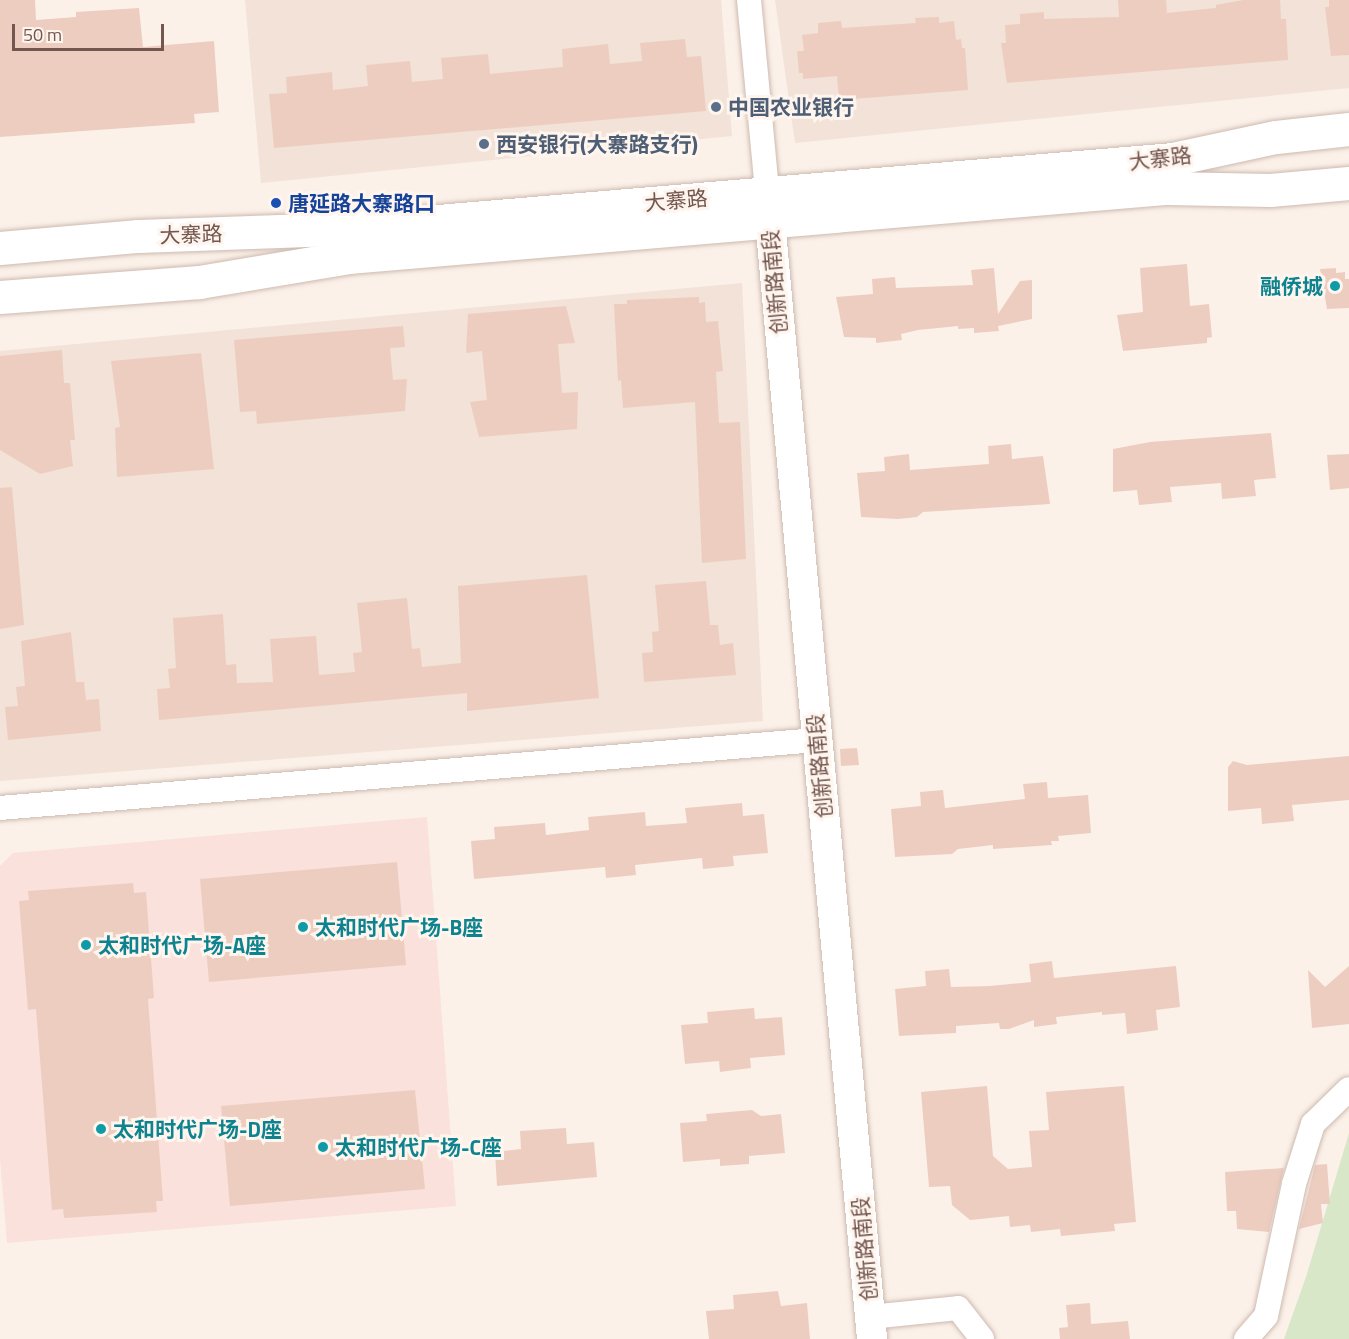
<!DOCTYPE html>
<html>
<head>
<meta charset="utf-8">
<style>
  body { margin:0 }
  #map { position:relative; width:1349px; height:1339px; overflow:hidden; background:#fbf1e8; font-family:"Titillium Web","Noto Sans SC",sans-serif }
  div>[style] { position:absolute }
  .residential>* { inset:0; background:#f2e2d7 }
  .commercial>* { inset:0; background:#fae1dc }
  .green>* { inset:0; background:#d8e7c7 }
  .building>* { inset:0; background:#eecdc1 }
  .roads { filter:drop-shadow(0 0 2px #cebab1) drop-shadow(0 0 2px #cebab1) }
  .minor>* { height:24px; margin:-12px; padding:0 12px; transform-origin:12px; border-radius:12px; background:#fff }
  .tertiary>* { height:30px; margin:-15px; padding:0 15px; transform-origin:15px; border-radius:15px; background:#fff }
  .secondary>* { height:33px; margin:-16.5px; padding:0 16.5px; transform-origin:16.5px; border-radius:16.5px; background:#fff }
  .dots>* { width:16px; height:16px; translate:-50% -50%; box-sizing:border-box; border:3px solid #fef5ee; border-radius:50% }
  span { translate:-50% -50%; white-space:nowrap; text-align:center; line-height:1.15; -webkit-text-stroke:6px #fef5ee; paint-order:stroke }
  .service-label { font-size:21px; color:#4e5e75; font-weight:700 }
  .left { translate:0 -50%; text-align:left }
  .street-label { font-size:21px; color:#73564e }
  .transit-label { font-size:21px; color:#164399; font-weight:700 }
  .culture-label { font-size:21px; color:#0d838f; font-weight:700 }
  .right { translate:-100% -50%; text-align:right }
  .scale { position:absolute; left:12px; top:24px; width:152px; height:27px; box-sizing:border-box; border:3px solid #73564e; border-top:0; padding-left:8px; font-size:18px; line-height:21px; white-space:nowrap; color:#73564e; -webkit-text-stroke:4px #fef5ee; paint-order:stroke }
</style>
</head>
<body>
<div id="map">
  <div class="residential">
    <div style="clip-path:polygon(245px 0,721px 0,732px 136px,261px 183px)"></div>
    <div style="clip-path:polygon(775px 0,1349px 0,1349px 88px,795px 143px)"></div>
    <div style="clip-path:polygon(742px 283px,763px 721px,0 781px,0 351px)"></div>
  </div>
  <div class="commercial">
    <div style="clip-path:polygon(427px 817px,456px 1206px,7px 1243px,0 1160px,0 866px,13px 853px)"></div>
  </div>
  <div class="green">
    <div style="clip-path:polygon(1349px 1133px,1349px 1339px,1284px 1339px,1306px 1277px)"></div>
  </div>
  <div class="building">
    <div style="clip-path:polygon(0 0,35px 0,36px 20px,76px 17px,76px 12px,139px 8px,143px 47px,214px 41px,219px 112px,194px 114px,195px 123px,0 137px)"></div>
    <div style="clip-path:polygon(1118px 0,1166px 0,1167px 13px,1216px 8px,1216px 5px,1243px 0,1280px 0,1281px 19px,1286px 19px,1288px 60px,1007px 83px,1001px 43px,1006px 43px,1005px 25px,1020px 24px,1020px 14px,1044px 12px,1044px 19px,1119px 17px)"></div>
    <div style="clip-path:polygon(1329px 0,1349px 0,1349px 55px,1331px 56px,1325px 7px,1329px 7px)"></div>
    <div style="clip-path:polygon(939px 17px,939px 23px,954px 21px,956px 40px,961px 39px,962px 48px,965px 48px,968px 90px,839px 100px,837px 76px,803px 79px,803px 73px,799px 73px,797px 51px,804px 51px,802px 35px,818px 33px,818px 23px,841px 21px,842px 28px,916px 23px,915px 18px)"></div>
    <div style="clip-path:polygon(685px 39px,687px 57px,701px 56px,706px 111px,274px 148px,269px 94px,287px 93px,286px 77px,332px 72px,333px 90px,368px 86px,366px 65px,410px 61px,412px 82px,443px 79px,441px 58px,488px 54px,490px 74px,563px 67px,562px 49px,608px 44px,610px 64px,642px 61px,640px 43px)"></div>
    <div style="clip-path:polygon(1187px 264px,1190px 306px,1209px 304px,1212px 337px,1207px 338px,1207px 343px,1123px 351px,1117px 315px,1143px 312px,1140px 268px)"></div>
    <div style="clip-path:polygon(994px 268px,998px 314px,1020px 281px,1032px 280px,1032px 319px,998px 326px,999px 331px,974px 333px,974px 328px,958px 329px,958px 326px,918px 330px,901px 334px,902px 340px,876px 343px,876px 338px,844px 337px,836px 297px,873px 294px,872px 279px,895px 277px,896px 288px,973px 285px,971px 270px)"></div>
    <div style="clip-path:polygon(1336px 268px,1336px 273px,1345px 272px,1345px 279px,1349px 279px,1349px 308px,1327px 309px,1320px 269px)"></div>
    <div style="clip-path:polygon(699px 297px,699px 303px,705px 302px,706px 322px,718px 321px,723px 371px,716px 372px,719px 423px,740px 422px,746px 559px,702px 563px,695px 402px,623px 408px,621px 380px,618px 381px,614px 304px,627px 304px,627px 300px)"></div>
    <div style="clip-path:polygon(566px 306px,575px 343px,558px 344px,562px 393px,578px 392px,577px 429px,479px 437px,470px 402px,487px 400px,482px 351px,466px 353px,468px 314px)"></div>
    <div style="clip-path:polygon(403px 326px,405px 347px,390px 348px,393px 380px,407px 379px,405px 411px,257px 424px,256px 411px,240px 412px,234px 340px)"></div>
    <div style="clip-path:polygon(62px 350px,64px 383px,70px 383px,75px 440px,70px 440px,73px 466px,40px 474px,0 450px,0 356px)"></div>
    <div style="clip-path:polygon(201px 353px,214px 469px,117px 477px,115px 428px,120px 427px,111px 361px)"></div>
    <div style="clip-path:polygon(1271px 433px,1276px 478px,1254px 480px,1256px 496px,1222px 499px,1221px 483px,1170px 487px,1172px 502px,1139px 505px,1137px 490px,1113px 492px,1113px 449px,1150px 442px)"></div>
    <div style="clip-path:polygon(1011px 444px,1012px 459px,1043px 456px,1050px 504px,923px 512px,917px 517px,898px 519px,861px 517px,857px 473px,885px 471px,884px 457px,909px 454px,910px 470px,989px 464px,988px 446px)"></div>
    <div style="clip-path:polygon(1349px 454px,1349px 488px,1330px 490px,1327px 455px)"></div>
    <div style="clip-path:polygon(12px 487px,24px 625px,0 629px,0 488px)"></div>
    <div style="clip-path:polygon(587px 575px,599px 698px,467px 711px,467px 693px,159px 720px,157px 689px,170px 688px,168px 669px,176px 668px,173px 618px,223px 614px,226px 665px,236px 664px,237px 683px,273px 682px,270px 639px,316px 636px,319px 675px,355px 672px,353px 653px,362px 652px,357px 603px,407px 598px,412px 649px,420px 648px,422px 667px,461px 663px,458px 586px)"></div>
    <div style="clip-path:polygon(706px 581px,710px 625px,718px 625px,720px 645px,733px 643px,736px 675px,644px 682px,642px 653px,653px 652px,652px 632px,659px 631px,655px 585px)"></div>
    <div style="clip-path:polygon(71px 632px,76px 682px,84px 682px,86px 700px,99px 699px,101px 731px,8px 740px,5px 707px,18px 706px,16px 687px,25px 686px,21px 641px)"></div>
    <div style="clip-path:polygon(857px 748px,859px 765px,841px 766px,840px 749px)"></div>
    <div style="clip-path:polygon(1349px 756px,1349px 800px,1292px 805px,1294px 821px,1262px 824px,1261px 808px,1228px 811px,1228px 767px,1233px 761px,1247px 765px)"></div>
    <div style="clip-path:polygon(1047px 782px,1048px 798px,1088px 795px,1091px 833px,1058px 836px,1059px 841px,1051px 841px,1052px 845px,993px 849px,993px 845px,958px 849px,952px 854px,895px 857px,891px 809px,921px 806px,920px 792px,943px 790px,945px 808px,1025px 799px,1023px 784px)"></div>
    <div style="clip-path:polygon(742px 803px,743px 816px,764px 814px,768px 853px,733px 856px,734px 866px,703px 869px,702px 858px,635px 865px,636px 875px,606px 878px,605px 867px,474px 879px,471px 841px,495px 839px,494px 827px,545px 823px,546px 835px,589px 830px,588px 817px,645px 812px,646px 826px,687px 823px,685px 808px)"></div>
    <div style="clip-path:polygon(397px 862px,406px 965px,209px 982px,200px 879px)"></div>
    <div style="clip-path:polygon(133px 883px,134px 893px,146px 892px,154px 998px,148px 999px,163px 1201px,156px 1201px,157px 1212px,64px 1218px,63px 1209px,52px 1210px,36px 1009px,28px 1010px,19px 901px,29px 900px,28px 891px)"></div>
    <div style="clip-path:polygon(1052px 961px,1054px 978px,1176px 966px,1180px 1007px,1156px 1010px,1158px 1030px,1144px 1032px,1127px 1034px,1125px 1013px,1102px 1015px,1102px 1012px,1056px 1017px,1057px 1024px,1034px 1027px,1034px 1020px,1009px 1029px,1000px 1029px,999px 1023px,956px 1026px,956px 1033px,899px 1036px,895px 989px,926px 986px,925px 971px,949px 969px,951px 987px,990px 986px,1031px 982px,1029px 964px)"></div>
    <div style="clip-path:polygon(1349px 966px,1349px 1024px,1312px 1028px,1308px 970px,1325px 987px)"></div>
    <div style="clip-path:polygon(754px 1008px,755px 1019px,782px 1017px,785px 1055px,750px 1058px,751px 1068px,735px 1070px,720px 1072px,719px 1061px,685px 1064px,681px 1025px,708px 1023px,707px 1012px)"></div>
    <div style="clip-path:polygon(987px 1086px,993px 1156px,1008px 1169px,1032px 1167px,1029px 1131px,1049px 1130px,1046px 1092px,1124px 1086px,1136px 1222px,1114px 1224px,1115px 1231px,1061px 1236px,1060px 1229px,1031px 1232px,1030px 1225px,1010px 1227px,1009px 1216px,970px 1220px,952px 1205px,950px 1186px,929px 1187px,921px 1092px)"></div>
    <div style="clip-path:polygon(415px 1090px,425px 1189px,230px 1206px,221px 1106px)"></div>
    <div style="clip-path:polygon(752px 1110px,761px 1116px,781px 1114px,785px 1153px,749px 1156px,749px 1164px,720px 1166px,720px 1159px,683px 1162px,680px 1123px,707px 1121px,706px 1114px)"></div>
    <div style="clip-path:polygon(566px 1128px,567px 1144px,594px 1142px,597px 1177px,497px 1186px,495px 1152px,521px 1149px,520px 1131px)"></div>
    <div style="clip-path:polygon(1327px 1164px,1330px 1204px,1321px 1204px,1323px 1223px,1299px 1229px,1315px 1165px)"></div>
    <div style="clip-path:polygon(1284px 1168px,1269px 1232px,1237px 1229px,1236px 1211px,1227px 1211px,1225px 1172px)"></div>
    <div style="clip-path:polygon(778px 1291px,781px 1306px,807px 1303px,810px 1339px,709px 1339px,706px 1311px,734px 1309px,733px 1295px)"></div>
    <div style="clip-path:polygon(1090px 1303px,1091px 1324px,1128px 1321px,1130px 1339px,1060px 1339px,1059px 1328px,1068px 1327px,1066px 1305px)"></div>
  </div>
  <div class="roads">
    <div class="minor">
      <div style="left:749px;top:0;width:193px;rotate:84.6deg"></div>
      <div style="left:0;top:808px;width:820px;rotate:-4.76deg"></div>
      <div style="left:870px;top:1317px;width:88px;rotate:-5.8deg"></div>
      <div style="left:958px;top:1308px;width:39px;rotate:52deg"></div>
      <div style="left:1246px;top:1339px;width:30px;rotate:-49deg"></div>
      <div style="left:1266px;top:1316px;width:135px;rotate:-78deg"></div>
      <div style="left:1294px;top:1184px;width:63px;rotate:-72.4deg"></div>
      <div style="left:1313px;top:1124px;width:50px;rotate:-44.2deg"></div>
    </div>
    <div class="tertiary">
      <div style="left:768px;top:198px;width:1146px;rotate:84.79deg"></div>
    </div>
    <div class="secondary">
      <div style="left:0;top:248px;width:139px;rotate:-5deg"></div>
      <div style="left:138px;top:236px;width:205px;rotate:-2deg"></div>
      <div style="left:343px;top:229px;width:833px;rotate:-4.82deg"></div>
      <div style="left:1173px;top:159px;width:105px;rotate:-12.1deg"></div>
      <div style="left:1276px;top:137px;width:73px;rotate:-6.3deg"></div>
      <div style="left:0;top:297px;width:200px;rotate:-4.3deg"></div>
      <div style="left:199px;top:282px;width:151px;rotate:-9.5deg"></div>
      <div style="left:348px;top:257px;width:822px;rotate:-4.82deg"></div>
      <div style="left:1167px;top:188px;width:103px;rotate:1.1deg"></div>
      <div style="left:1270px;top:190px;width:79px;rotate:-5.1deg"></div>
    </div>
  </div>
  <div class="dots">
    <div style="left:716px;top:107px;background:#5c6f8a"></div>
    <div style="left:484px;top:144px;background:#5c6f8a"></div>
    <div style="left:276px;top:203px;background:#1a4fb4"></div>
    <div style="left:1335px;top:286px;background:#0f9aa8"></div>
    <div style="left:303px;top:927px;background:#0f9aa8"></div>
    <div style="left:86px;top:945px;background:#0f9aa8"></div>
    <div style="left:101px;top:1129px;background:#0f9aa8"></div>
    <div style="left:323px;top:1147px;background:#0f9aa8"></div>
  </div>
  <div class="service-label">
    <span class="left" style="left:728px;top:107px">中国农业银行</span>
    <span class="left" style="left:496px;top:144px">西安银行(大寨路支行)</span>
  </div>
  <div class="street-label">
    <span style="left:1160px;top:158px;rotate:-7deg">大寨路</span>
    <span style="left:676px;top:200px;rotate:-5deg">大寨路</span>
    <span style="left:191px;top:234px;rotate:-2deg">大寨路</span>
    <span style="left:774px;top:282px;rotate:-95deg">创新路南段</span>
    <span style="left:819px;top:766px;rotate:-95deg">创新路南段</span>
    <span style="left:864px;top:1249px;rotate:-95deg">创新路南段</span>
  </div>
  <div class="transit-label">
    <span class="left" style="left:288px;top:203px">唐延路大寨路口</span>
  </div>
  <div class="culture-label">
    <span class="right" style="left:1323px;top:286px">融侨城</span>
    <span class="left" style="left:315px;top:927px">太和时代广场-B座</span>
    <span class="left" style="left:98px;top:945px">太和时代广场-A座</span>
    <span class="left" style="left:113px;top:1129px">太和时代广场-D座</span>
    <span class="left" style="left:335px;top:1147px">太和时代广场-C座</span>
  </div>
  <div class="scale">50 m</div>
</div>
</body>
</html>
